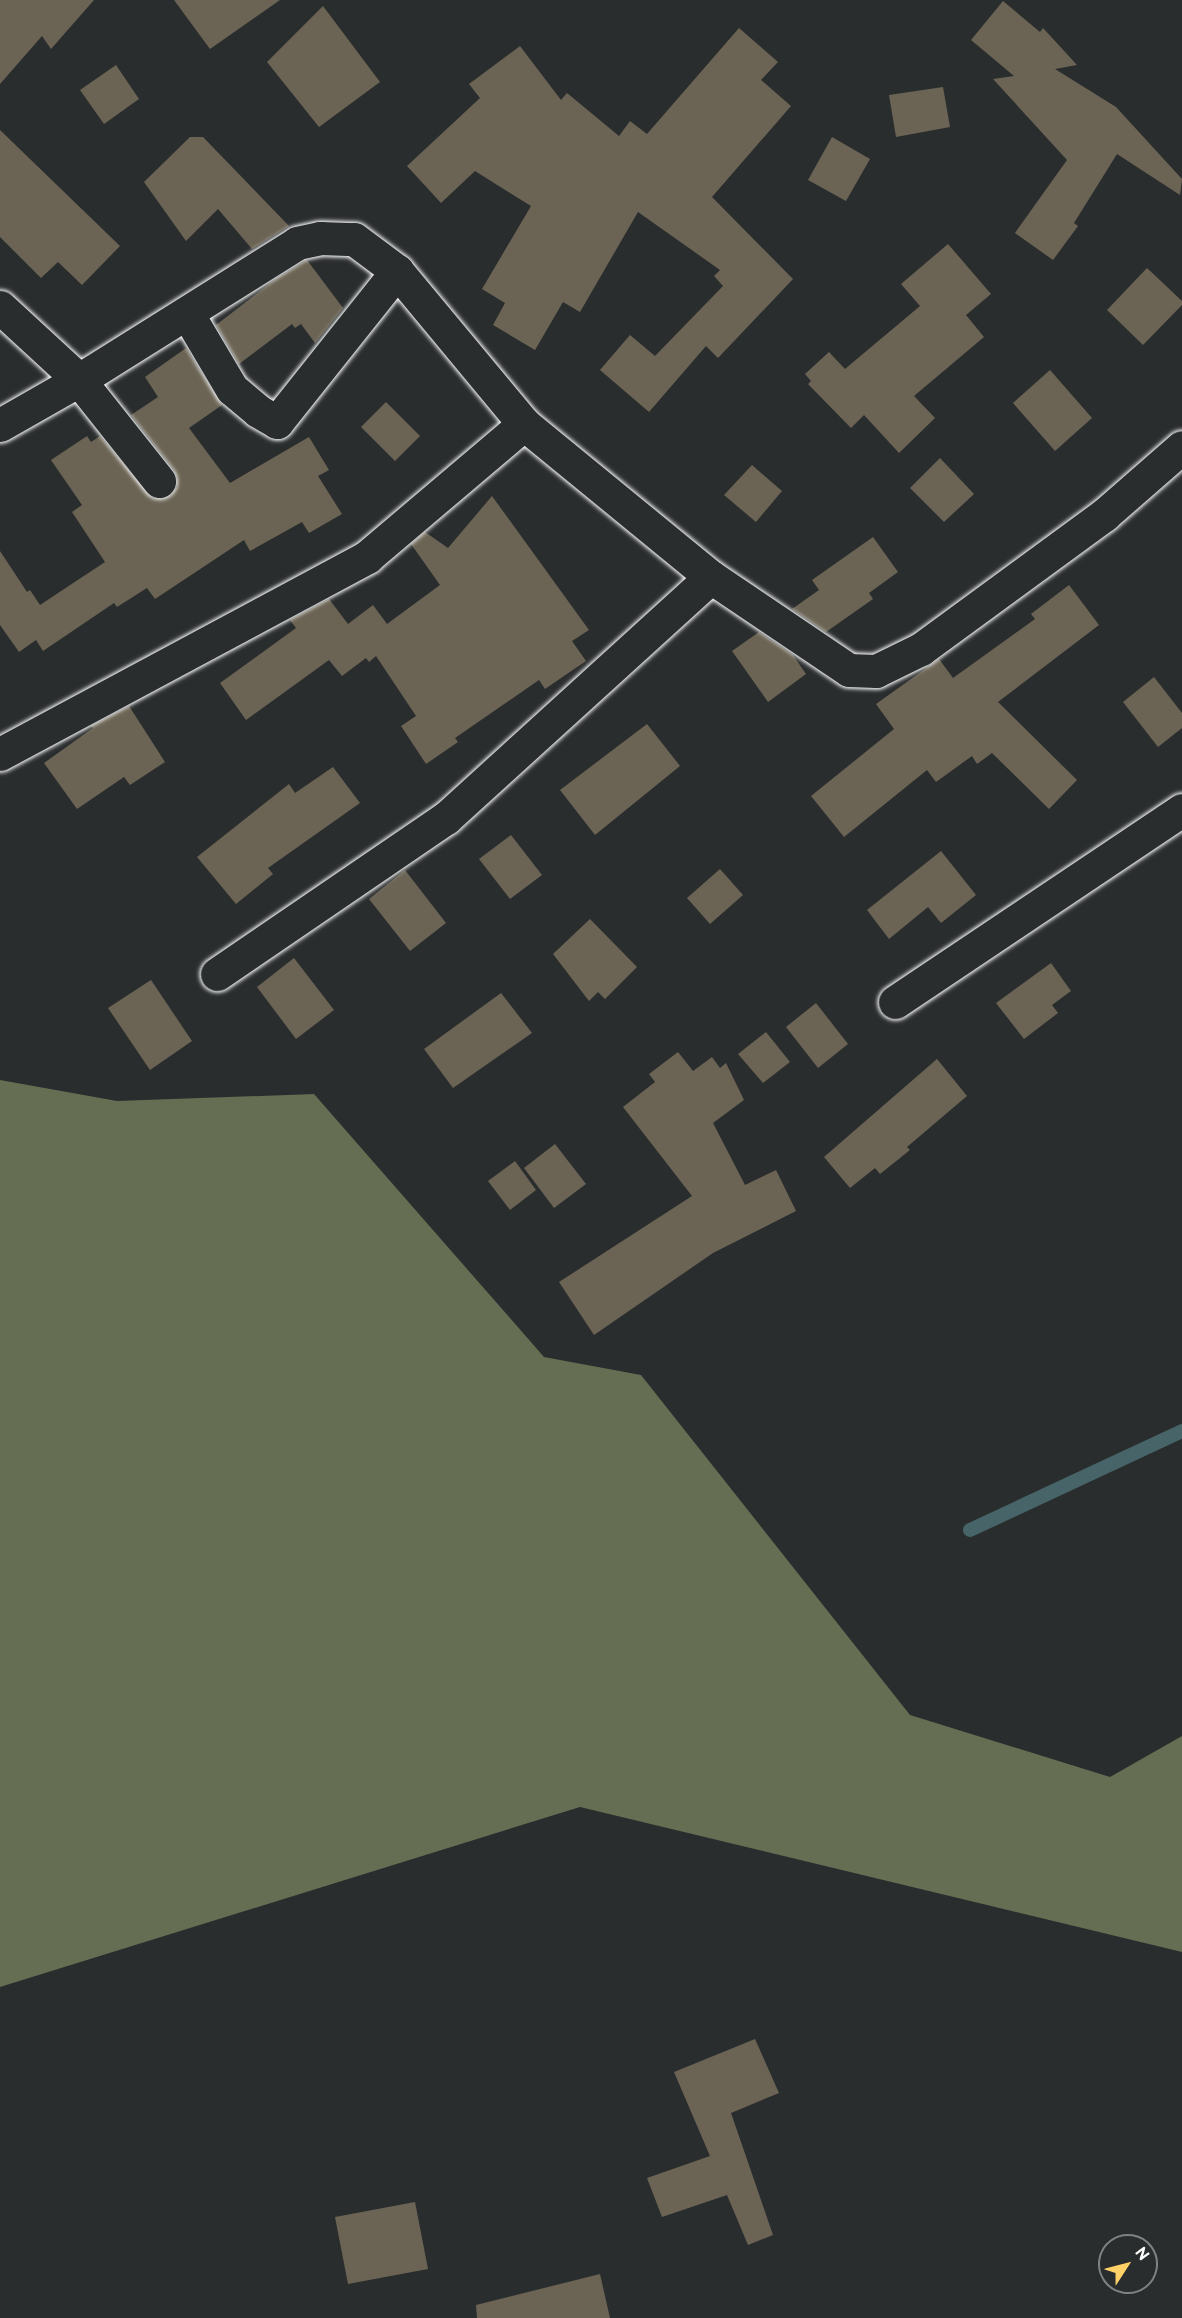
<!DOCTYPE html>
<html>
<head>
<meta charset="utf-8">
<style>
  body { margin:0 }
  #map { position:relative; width:1182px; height:2318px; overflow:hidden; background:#2a2d2e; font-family:"Balsamiq Sans",sans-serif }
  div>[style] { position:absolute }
  .green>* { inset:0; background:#656d52 }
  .stream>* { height:14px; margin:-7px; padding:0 7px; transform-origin:7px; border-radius:7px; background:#476568 }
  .building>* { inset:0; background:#6b6454 }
  .roads { filter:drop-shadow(0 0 2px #fff) drop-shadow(0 0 2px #fff) }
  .minor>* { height:33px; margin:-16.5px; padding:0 16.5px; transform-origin:16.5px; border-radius:16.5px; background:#2a2d2e }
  span { translate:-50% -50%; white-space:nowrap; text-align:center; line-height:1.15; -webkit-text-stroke:5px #2a2d2e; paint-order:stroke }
  .north { position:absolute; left:1098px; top:2234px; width:60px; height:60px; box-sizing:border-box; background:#2a2d2e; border:2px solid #7f8182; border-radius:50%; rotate:54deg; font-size:16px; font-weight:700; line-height:24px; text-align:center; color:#fff }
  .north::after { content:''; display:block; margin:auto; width:21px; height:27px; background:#ffd166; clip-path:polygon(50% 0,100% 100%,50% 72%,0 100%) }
</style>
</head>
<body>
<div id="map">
  <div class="green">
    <div style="clip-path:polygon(0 1080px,117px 1101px,314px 1094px,544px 1357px,641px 1375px,910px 1715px,1110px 1777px,1182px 1736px,1182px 1952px,580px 1807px,0 1987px)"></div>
  </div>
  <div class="stream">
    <div style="left:970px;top:1530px;width:234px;rotate:-25deg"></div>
  </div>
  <div class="building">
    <div style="clip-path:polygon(0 0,94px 0,51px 49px,42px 36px,0 84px)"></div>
    <div style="clip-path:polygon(174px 0,280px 0,210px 49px)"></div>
    <div style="clip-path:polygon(1003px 1px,1040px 32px,1043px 28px,1077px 65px,1055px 69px,1116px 107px,1182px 179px,1180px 195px,1117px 154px,1074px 223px,1078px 226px,1053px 260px,1015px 233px,1067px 160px,993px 79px,1014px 76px,971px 40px)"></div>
    <div style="clip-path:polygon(323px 6px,380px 82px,319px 127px,267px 62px)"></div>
    <div style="clip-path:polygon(739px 28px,778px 62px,761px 80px,791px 106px,712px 197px,793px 279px,718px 358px,706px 346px,649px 412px,600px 370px,630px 335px,655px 356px,723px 286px,714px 276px,720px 270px,638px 212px,580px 312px,563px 302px,535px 350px,493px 325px,505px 303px,482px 289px,531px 206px,475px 171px,441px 203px,407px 166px,480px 98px,469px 84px,520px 46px,561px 100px,567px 93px,619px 136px,630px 121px,647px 134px)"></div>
    <div style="clip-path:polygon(116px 65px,139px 99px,104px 124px,80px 90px)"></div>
    <div style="clip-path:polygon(943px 87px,950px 127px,896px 137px,889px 95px)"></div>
    <div style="clip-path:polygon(0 130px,120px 246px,82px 285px,58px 262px,41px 278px,0 237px)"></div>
    <div style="clip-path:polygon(190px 137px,203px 137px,289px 226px,252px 249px,218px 209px,186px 241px,144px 182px)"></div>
    <div style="clip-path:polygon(832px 137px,870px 159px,846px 201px,808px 180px)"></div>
    <div style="clip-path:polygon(948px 244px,991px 294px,966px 315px,984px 337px,914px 396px,935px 418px,899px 453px,864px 415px,851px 428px,808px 384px,811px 381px,805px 374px,829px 352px,845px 369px,920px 306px,901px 284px)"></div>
    <div style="clip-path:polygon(307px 260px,343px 308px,315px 343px,301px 324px,295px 328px,292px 324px,239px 364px,216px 325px,277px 278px)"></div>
    <div style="clip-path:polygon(1147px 268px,1182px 301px,1182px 305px,1143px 345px,1107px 310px)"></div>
    <div style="clip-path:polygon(186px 348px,222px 405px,189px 428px,230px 483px,309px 437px,329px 470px,318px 476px,342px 514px,309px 533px,302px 522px,250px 551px,244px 540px,155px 599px,147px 588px,117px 607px,114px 603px,43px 651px,36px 640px,19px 652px,0 625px,0 551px,27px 592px,30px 590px,40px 605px,105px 562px,72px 512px,82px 505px,51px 460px,87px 436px,91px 442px,100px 436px,152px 498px,162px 499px,171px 495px,177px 487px,177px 478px,174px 470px,131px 415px,158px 397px,145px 377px)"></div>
    <div style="clip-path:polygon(1050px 370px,1092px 418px,1055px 451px,1013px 403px)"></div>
    <div style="clip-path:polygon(386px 402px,420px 436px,395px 461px,361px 427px)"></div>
    <div style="clip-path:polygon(940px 458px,974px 494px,944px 522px,910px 488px)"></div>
    <div style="clip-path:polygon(752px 465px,782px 491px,756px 522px,724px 495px)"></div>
    <div style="clip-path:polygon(492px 496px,589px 630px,572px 641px,586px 661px,545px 689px,539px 680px,455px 738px,458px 742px,426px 764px,401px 726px,416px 716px,376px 656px,369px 662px,366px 658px,342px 676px,329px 660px,246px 720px,220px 683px,296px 628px,290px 620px,329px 599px,348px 624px,373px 605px,387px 624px,440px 585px,411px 544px,425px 532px,448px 548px)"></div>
    <div style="clip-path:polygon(873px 537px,898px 572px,869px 593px,873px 599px,826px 632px,792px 609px,819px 590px,812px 580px)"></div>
    <div style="clip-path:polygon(1069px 585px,1099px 625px,998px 702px,1077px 780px,1049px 809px,992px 753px,977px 764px,972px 756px,936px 782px,927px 770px,844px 837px,811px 796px,894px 729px,876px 704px,939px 659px,953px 678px,1035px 619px,1031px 614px)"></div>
    <div style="clip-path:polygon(759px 632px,793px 655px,806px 674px,768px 702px,732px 651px)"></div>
    <div style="clip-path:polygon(1154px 677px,1182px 713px,1182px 728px,1158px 747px,1123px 702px)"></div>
    <div style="clip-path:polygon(129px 706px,165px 762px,130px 785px,124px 777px,77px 809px,44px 763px,93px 728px,91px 726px)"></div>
    <div style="clip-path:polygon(647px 724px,680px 766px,595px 835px,560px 790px)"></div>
    <div style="clip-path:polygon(333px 767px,360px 803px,268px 868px,273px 874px,236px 904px,197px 857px,289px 784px,295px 793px)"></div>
    <div style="clip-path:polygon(511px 835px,542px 875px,510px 899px,479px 859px)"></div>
    <div style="clip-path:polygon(941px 851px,976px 895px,941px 923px,928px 907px,889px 939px,867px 910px)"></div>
    <div style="clip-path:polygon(720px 869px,743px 895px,710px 924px,687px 898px)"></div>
    <div style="clip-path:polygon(405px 870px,446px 923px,410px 951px,369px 899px)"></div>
    <div style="clip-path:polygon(590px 919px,637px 967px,605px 999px,598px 992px,589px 1001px,553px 954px)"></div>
    <div style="clip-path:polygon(294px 958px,334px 1010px,296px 1039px,257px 987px)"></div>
    <div style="clip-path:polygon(1051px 963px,1071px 991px,1052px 1005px,1058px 1013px,1024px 1039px,996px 1003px)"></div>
    <div style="clip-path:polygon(151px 980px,192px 1041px,150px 1070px,108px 1008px)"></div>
    <div style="clip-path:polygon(501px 993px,532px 1033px,453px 1088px,424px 1049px)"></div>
    <div style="clip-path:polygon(816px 1003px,848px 1044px,818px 1068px,786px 1027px)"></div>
    <div style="clip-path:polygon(766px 1032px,790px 1062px,763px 1083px,738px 1054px)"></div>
    <div style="clip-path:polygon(678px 1052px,693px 1071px,712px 1057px,720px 1068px,726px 1063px,744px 1100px,713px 1123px,745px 1185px,776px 1170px,796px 1211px,713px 1253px,594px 1335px,559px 1282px,692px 1196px,623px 1107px,655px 1082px,649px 1074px)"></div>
    <div style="clip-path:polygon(937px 1059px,967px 1096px,907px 1147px,910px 1150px,880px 1174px,875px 1168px,850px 1188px,824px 1157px)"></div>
    <div style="clip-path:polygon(555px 1144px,586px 1184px,554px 1208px,524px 1168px)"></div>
    <div style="clip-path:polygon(515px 1161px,536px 1190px,510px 1210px,488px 1181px)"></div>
    <div style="clip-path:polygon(755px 2039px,779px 2093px,731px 2113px,773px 2235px,748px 2245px,727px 2195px,662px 2217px,647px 2178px,710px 2156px,674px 2072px)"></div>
    <div style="clip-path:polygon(415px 2202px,428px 2269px,348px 2284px,335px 2217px)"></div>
    <div style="clip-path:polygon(600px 2274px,610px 2318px,477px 2318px,476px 2305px)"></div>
  </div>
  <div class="roads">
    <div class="minor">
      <div style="left:0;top:307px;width:108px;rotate:42.7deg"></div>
      <div style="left:79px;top:380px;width:129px;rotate:51.6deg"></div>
      <div style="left:187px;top:313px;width:88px;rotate:59.4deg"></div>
      <div style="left:232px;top:389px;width:34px;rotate:40deg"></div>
      <div style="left:258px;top:411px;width:22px;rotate:30deg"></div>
      <div style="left:277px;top:422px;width:193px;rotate:-51.5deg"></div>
      <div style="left:0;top:425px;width:91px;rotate:-29.7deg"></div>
      <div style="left:79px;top:380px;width:257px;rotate:-32.1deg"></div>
      <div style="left:297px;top:243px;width:24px;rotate:-12deg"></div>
      <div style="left:320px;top:238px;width:34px;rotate:2deg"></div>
      <div style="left:354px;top:239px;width:54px;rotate:36.7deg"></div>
      <div style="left:397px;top:271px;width:199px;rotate:50.3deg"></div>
      <div style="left:524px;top:424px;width:242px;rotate:39.3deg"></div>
      <div style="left:711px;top:577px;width:166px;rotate:34deg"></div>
      <div style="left:849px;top:670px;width:27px;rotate:2deg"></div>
      <div style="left:876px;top:671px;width:50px;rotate:-26.1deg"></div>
      <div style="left:921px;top:649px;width:227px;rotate:-36.2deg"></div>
      <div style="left:1104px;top:515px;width:103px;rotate:-41.1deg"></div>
      <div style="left:0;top:754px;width:417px;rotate:-28.2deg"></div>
      <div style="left:367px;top:557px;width:206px;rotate:-40.3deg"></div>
      <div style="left:217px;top:974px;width:277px;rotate:-34.3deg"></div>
      <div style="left:446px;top:818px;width:358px;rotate:-42.3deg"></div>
      <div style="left:895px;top:1002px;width:345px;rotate:-33.8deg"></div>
    </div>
  </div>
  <div class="north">N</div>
</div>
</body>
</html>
